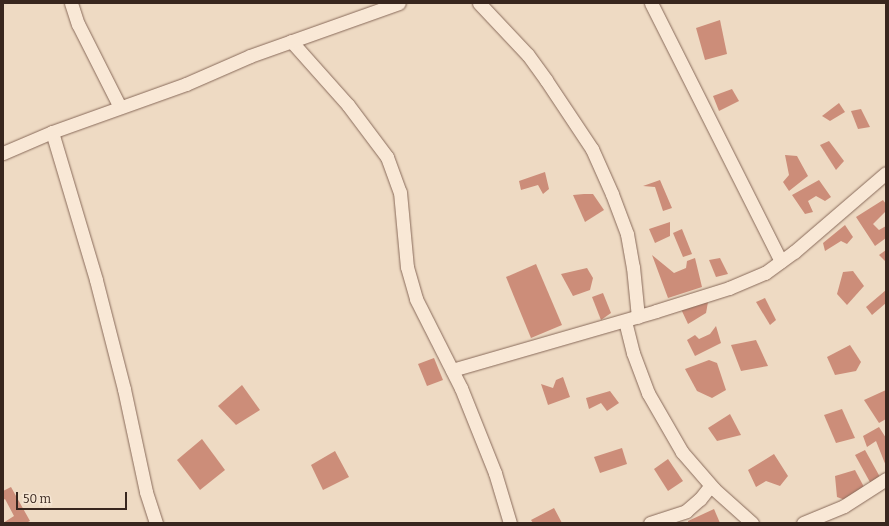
<!DOCTYPE html>
<html>
<head>
<meta charset="utf-8">
<style>
  body { margin:0 }
  #map { position:relative; width:889px; height:526px; overflow:hidden; background:#eedac3; font-family:Bitter,serif }
  div>[style] { position:absolute }
  .building>* { inset:0; background:#cc8d79 }
  .roads { filter:drop-shadow(0 0 1px #886a5a) drop-shadow(0 0 1px #886a5a) }
  .minor>* { height:13px; margin:-6.5px; padding:0 6.5px; transform-origin:6.5px; border-radius:6.5px; background:#f9e8d6 }
  span { translate:-50% -50%; white-space:nowrap; text-align:center; line-height:1.15; -webkit-text-stroke:3px #f5e5d2; paint-order:stroke }
  .frame { position:absolute; inset:0; border:4px solid #38261e; pointer-events:none }
  .scale { position:absolute; left:16px; top:492px; width:111px; height:18px; box-sizing:border-box; border:2px solid #38261e; border-top:0; padding-left:5px; font-size:12px; line-height:14px; white-space:nowrap; color:#38261e; -webkit-text-stroke:3px #f5e5d2; paint-order:stroke }
</style>
</head>
<body>
<div id="map">
  <div class="building">
    <div style="clip-path:polygon(720px 20px,727px 54px,705px 60px,696px 28px)"></div>
    <div style="clip-path:polygon(732px 89px,739px 101px,719px 111px,713px 96px)"></div>
    <div style="clip-path:polygon(839px 103px,845px 112px,830px 121px,822px 116px)"></div>
    <div style="clip-path:polygon(861px 109px,870px 127px,858px 129px,851px 111px)"></div>
    <div style="clip-path:polygon(829px 141px,844px 161px,836px 170px,820px 145px)"></div>
    <div style="clip-path:polygon(785px 155px,797px 156px,808px 176px,789px 191px,783px 182px,789px 175px)"></div>
    <div style="clip-path:polygon(545px 172px,549px 189px,543px 194px,538px 185px,521px 190px,519px 181px)"></div>
    <div style="clip-path:polygon(660px 180px,672px 208px,663px 211px,655px 187px,643px 186px)"></div>
    <div style="clip-path:polygon(819px 180px,831px 197px,825px 201px,816px 196px,808px 201px,813px 212px,805px 214px,792px 195px)"></div>
    <div style="clip-path:polygon(584px 194px,593px 194px,604px 210px,585px 222px,573px 195px)"></div>
    <div style="clip-path:polygon(883px 200px,886px 204px,886px 211px,873px 224px,879px 230px,886px 226px,886px 238px,875px 246px,856px 217px)"></div>
    <div style="clip-path:polygon(670px 222px,670px 236px,655px 243px,649px 229px)"></div>
    <div style="clip-path:polygon(845px 225px,853px 237px,847px 244px,841px 241px,825px 251px,823px 243px)"></div>
    <div style="clip-path:polygon(682px 229px,692px 254px,683px 257px,673px 233px)"></div>
    <div style="clip-path:polygon(886px 250px,886px 262px,879px 255px)"></div>
    <div style="clip-path:polygon(652px 255px,674px 273px,686px 268px,687px 261px,695px 258px,702px 287px,668px 298px)"></div>
    <div style="clip-path:polygon(720px 258px,728px 274px,716px 277px,709px 260px)"></div>
    <div style="clip-path:polygon(536px 264px,562px 325px,531px 338px,506px 277px)"></div>
    <div style="clip-path:polygon(587px 268px,593px 278px,590px 290px,573px 296px,561px 274px)"></div>
    <div style="clip-path:polygon(853px 271px,864px 286px,847px 305px,837px 294px,843px 272px)"></div>
    <div style="clip-path:polygon(886px 290px,886px 303px,872px 315px,866px 307px)"></div>
    <div style="clip-path:polygon(603px 293px,611px 313px,601px 320px,592px 297px)"></div>
    <div style="clip-path:polygon(765px 298px,776px 320px,770px 325px,756px 302px)"></div>
    <div style="clip-path:polygon(708px 302px,706px 313px,688px 324px,681px 309px)"></div>
    <div style="clip-path:polygon(716px 326px,721px 343px,695px 356px,687px 340px,695px 335px,699px 339px,710px 334px)"></div>
    <div style="clip-path:polygon(756px 340px,768px 366px,741px 371px,731px 345px)"></div>
    <div style="clip-path:polygon(850px 345px,861px 362px,856px 371px,835px 375px,827px 357px)"></div>
    <div style="clip-path:polygon(434px 358px,443px 380px,427px 386px,418px 364px)"></div>
    <div style="clip-path:polygon(709px 360px,717px 363px,726px 390px,712px 398px,697px 391px,685px 369px)"></div>
    <div style="clip-path:polygon(563px 377px,570px 397px,548px 405px,541px 384px,553px 388px,556px 380px)"></div>
    <div style="clip-path:polygon(242px 385px,260px 410px,236px 425px,218px 406px)"></div>
    <div style="clip-path:polygon(886px 390px,886px 419px,879px 423px,864px 400px)"></div>
    <div style="clip-path:polygon(610px 391px,619px 403px,607px 411px,601px 403px,589px 409px,586px 398px)"></div>
    <div style="clip-path:polygon(842px 409px,855px 438px,836px 443px,824px 415px)"></div>
    <div style="clip-path:polygon(730px 414px,741px 435px,717px 441px,708px 428px)"></div>
    <div style="clip-path:polygon(879px 427px,886px 438px,886px 466px,876px 441px,867px 447px,863px 436px)"></div>
    <div style="clip-path:polygon(202px 439px,225px 470px,200px 490px,177px 460px)"></div>
    <div style="clip-path:polygon(622px 448px,627px 464px,600px 473px,594px 457px)"></div>
    <div style="clip-path:polygon(865px 450px,880px 477px,871px 484px,855px 455px)"></div>
    <div style="clip-path:polygon(335px 451px,349px 477px,323px 490px,311px 465px)"></div>
    <div style="clip-path:polygon(774px 454px,788px 476px,780px 486px,766px 481px,756px 487px,748px 470px)"></div>
    <div style="clip-path:polygon(668px 459px,683px 481px,668px 491px,654px 469px)"></div>
    <div style="clip-path:polygon(855px 470px,864px 487px,845px 500px,837px 497px,835px 476px)"></div>
    <div style="clip-path:polygon(11px 487px,30px 521px,26px 523px,3px 523px,14px 516px,5px 499px,3px 500px,3px 491px)"></div>
    <div style="clip-path:polygon(554px 508px,562px 523px,533px 523px,531px 520px)"></div>
    <div style="clip-path:polygon(714px 509px,720px 523px,688px 523px,688px 521px)"></div>
  </div>
  <div class="roads">
    <div class="minor">
      <div style="left:71px;top:3px;width:22px;rotate:72deg"></div>
      <div style="left:78px;top:24px;width:93px;rotate:63.2deg"></div>
      <div style="left:479px;top:3px;width:71px;rotate:46.7deg"></div>
      <div style="left:528px;top:55px;width:31px;rotate:54deg"></div>
      <div style="left:546px;top:80px;width:83px;rotate:56.3deg"></div>
      <div style="left:592px;top:149px;width:49px;rotate:66deg"></div>
      <div style="left:612px;top:194px;width:43px;rotate:69.4deg"></div>
      <div style="left:627px;top:234px;width:34px;rotate:80deg"></div>
      <div style="left:633px;top:267px;width:50px;rotate:84.3deg"></div>
      <div style="left:651px;top:3px;width:289px;rotate:63.3deg"></div>
      <div style="left:291px;top:41px;width:86px;rotate:48.3deg"></div>
      <div style="left:348px;top:105px;width:65px;rotate:53.1deg"></div>
      <div style="left:387px;top:157px;width:37px;rotate:70deg"></div>
      <div style="left:400px;top:192px;width:75px;rotate:84.7deg"></div>
      <div style="left:407px;top:267px;width:33px;rotate:74deg"></div>
      <div style="left:416px;top:299px;width:100px;rotate:63.2deg"></div>
      <div style="left:461px;top:388px;width:92px;rotate:68.2deg"></div>
      <div style="left:495px;top:473px;width:52px;rotate:73.3deg"></div>
      <div style="left:52px;top:132px;width:154px;rotate:73.4deg"></div>
      <div style="left:96px;top:280px;width:113px;rotate:75.6deg"></div>
      <div style="left:124px;top:389px;width:105px;rotate:77.9deg"></div>
      <div style="left:146px;top:492px;width:33px;rotate:72deg"></div>
      <div style="left:3px;top:153px;width:53px;rotate:-23.2deg"></div>
      <div style="left:52px;top:132px;width:142px;rotate:-19.7deg"></div>
      <div style="left:186px;top:84px;width:70px;rotate:-23.6deg"></div>
      <div style="left:250px;top:56px;width:158px;rotate:-19.6deg"></div>
      <div style="left:625px;top:321px;width:33px;rotate:76deg"></div>
      <div style="left:633px;top:353px;width:43px;rotate:69.4deg"></div>
      <div style="left:648px;top:393px;width:68px;rotate:60deg"></div>
      <div style="left:682px;top:452px;width:49px;rotate:49.1deg"></div>
      <div style="left:714px;top:489px;width:51px;rotate:41.8deg"></div>
      <div style="left:452px;top:370px;width:212px;rotate:-16.1deg"></div>
      <div style="left:656px;top:311px;width:77px;rotate:-17.5deg"></div>
      <div style="left:729px;top:288px;width:39px;rotate:-23deg"></div>
      <div style="left:765px;top:273px;width:36px;rotate:-36deg"></div>
      <div style="left:794px;top:252px;width:121px;rotate:-40.7deg"></div>
      <div style="left:650px;top:523px;width:38px;rotate:-18deg"></div>
      <div style="left:686px;top:511px;width:18px;rotate:-41deg"></div>
      <div style="left:700px;top:499px;width:16px;rotate:-52deg"></div>
      <div style="left:803px;top:523px;width:44px;rotate:-22.5deg"></div>
      <div style="left:844px;top:506px;width:50px;rotate:-32.7deg"></div>
    </div>
  </div>
  <div class="frame"></div>
  <div class="scale">50 m</div>
</div>
</body>
</html>
